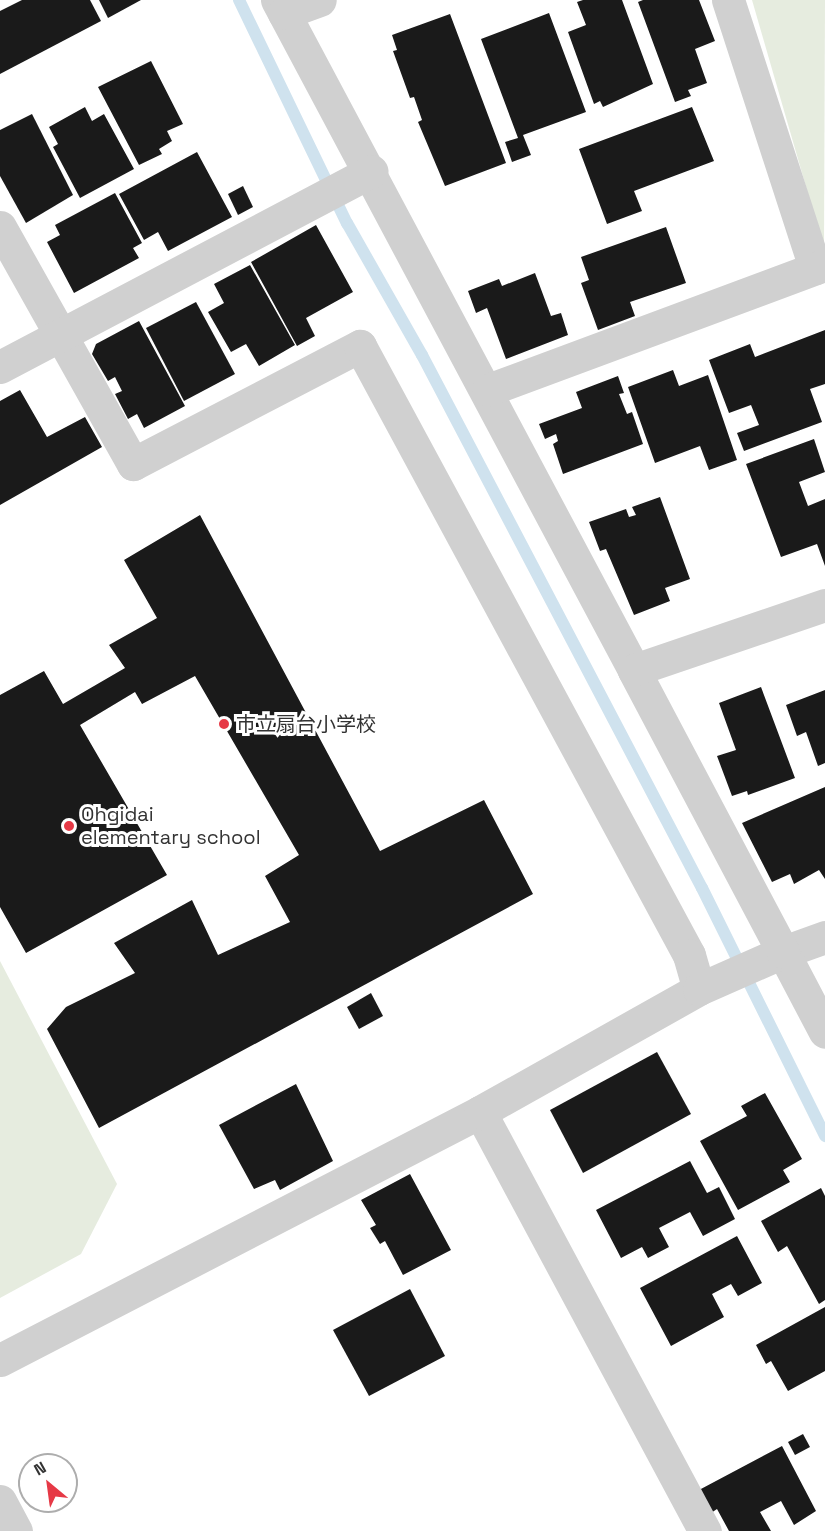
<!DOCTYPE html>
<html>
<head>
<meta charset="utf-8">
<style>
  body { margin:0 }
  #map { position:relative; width:825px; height:1531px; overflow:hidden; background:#fff; font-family:"Space Grotesk","Noto Sans JP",sans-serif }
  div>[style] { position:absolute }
  .green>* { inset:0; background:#e6ecdf }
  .stream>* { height:12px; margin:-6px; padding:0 6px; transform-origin:6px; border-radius:6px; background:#cfe2ee }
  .building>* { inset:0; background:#1a1a1a }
  .minor>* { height:33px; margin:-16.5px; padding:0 16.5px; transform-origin:16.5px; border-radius:16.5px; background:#d0d0d0 }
  .tertiary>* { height:33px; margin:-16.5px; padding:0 16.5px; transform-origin:16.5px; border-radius:16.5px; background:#d0d0d0 }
  .dots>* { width:16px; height:16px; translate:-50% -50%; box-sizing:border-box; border:3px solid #fff; border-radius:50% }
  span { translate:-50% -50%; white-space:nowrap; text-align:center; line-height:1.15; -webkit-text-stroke:6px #fff; paint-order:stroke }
  .poi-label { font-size:20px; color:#333 }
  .left { translate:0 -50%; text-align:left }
  .north { position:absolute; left:18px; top:1453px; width:60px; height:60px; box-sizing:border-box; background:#fff; border:2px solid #adadad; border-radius:50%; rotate:331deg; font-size:16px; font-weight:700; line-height:24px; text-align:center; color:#333 }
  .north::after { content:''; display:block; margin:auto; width:21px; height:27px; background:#e63946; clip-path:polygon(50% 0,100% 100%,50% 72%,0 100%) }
</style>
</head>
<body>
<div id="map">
  <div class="green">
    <div style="clip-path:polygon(752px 0,825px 0,824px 249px)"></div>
    <div style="clip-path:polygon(0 961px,117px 1184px,81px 1254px,0 1298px)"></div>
  </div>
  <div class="stream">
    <div style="left:239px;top:0;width:248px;rotate:64.2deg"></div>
    <div style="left:347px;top:223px;width:152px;rotate:60.4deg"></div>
    <div style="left:422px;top:355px;width:602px;rotate:62.29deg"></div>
    <div style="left:702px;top:888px;width:277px;rotate:63.6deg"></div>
  </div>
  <div class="building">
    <div style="clip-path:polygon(22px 0,90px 0,101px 21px,0 74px,0 11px)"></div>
    <div style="clip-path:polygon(99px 0,141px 0,108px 18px)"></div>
    <div style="clip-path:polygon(583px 0,622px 0,653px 84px,603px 107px,600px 101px,594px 104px,568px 32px,586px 25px,577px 2px)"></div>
    <div style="clip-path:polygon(643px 0,699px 0,715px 41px,695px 49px,707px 83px,688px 90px,691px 96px,675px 102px,638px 2px)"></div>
    <div style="clip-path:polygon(549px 13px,586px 112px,523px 135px,531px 155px,512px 162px,505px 142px,518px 138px,481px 39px)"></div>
    <div style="clip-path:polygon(450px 14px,506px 163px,445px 186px,418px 122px,422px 120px,414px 97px,410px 98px,393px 51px,397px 50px,392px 35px)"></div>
    <div style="clip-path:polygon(151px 61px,183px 124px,167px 131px,172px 141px,159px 149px,162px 154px,139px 165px,98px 87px)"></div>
    <div style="clip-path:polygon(85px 107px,92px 121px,104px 114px,134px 169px,80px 198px,53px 147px,58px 144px,49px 127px)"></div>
    <div style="clip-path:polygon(692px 107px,714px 161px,634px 191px,642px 211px,607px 224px,579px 149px)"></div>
    <div style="clip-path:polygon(32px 114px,73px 195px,26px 223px,0 176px,0 130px)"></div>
    <div style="clip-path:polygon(197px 152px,232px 217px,168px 251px,158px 232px,144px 240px,119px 194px)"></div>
    <div style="clip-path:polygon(243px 186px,253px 207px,238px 215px,228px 194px)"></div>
    <div style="clip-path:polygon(115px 193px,142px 243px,133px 248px,139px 258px,74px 293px,47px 242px,60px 235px,55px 225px)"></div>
    <div style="clip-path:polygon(316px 225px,353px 292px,306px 318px,315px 336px,297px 346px,251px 262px)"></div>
    <div style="clip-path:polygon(666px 227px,686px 283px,630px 302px,635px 316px,598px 330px,581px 283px,589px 280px,581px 257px)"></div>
    <div style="clip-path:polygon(250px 265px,295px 345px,259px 366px,246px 344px,231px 352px,208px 312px,224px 303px,214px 284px)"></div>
    <div style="clip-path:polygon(535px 273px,551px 316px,561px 313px,568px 335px,506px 359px,487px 308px,476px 313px,468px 291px,499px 279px,502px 286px)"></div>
    <div style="clip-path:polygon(196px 302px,235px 374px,184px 401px,146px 328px)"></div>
    <div style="clip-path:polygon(139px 321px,185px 406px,144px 428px,137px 414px,128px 419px,115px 394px,122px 391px,115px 377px,108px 381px,92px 354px,96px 344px)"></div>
    <div style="clip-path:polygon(825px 330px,825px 384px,810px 389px,822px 422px,744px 451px,737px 433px,759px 425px,751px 405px,729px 413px,709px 360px,750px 344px,755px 357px)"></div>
    <div style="clip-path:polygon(673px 370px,679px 386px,708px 375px,737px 460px,709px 470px,700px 446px,655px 463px,628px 387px)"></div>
    <div style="clip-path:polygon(618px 376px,624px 393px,619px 394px,627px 414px,632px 412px,643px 444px,563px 474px,553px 444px,558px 441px,556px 434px,545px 439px,539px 424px,582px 408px,576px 392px)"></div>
    <div style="clip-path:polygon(20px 390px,47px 437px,85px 417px,102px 447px,0 505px,0 401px)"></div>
    <div style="clip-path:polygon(814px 439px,825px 472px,799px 482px,808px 506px,825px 499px,825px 566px,817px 544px,781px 557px,746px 464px)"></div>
    <div style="clip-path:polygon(660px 497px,690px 579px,665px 588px,670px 601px,634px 615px,606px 549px,600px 551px,589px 522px,626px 509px,629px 517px,636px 515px,632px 507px)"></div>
    <div style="clip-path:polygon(200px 515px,380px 851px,484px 800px,533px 894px,99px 1128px,47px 1029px,66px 1007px,135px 973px,114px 943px,192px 900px,218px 955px,290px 922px,265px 876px,299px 855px,195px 676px,142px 704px,135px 692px,80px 725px,167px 875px,26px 953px,0 907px,0 695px,44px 671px,63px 704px,125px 668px,109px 645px,157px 618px,124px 560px)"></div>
    <div style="clip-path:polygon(761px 687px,795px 778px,748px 795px,747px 791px,732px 796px,717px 756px,736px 750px,719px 703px)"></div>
    <div style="clip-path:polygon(825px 690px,825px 763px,818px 766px,806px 732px,797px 736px,786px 705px)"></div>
    <div style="clip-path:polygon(825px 787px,825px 879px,819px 870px,794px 884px,790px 874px,772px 882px,742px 823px)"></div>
    <div style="clip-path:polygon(371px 993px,383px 1016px,359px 1029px,347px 1007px)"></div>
    <div style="clip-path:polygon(657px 1052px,691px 1114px,583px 1173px,550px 1110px)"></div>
    <div style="clip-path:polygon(296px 1084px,333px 1161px,280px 1190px,275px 1180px,254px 1189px,219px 1125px)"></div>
    <div style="clip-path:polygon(765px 1093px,802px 1159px,783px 1170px,790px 1182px,738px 1210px,700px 1141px,747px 1116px,741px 1106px)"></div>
    <div style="clip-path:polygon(690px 1161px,707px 1193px,719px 1187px,735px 1219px,703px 1236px,690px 1212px,659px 1228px,669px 1247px,648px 1258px,642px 1247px,621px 1258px,596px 1210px)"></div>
    <div style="clip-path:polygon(410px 1174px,451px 1250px,403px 1275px,385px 1241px,380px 1244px,370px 1228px,376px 1225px,361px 1200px)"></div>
    <div style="clip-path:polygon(821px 1188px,825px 1196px,825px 1300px,819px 1304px,787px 1246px,778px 1252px,761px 1221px)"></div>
    <div style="clip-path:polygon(737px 1236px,762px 1283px,738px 1296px,731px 1284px,712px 1294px,724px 1317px,671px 1346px,640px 1288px)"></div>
    <div style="clip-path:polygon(410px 1289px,445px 1356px,369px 1396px,333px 1330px)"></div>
    <div style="clip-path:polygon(825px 1307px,825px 1371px,788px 1391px,771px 1361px,766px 1364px,756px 1345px)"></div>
    <div style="clip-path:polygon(803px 1434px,810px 1447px,795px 1455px,788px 1442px)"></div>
    <div style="clip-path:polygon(782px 1446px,816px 1511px,794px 1525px,781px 1501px,760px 1512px,771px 1531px,729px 1531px,717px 1509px,711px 1513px,699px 1490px)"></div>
  </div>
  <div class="minor">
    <div style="left:277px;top:0;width:759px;rotate:61.95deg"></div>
    <div style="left:728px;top:0;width:282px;rotate:72deg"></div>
    <div style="left:284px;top:13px;width:38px;rotate:-20deg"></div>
    <div style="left:0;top:227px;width:272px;rotate:60.7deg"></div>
    <div style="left:133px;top:464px;width:256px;rotate:-27.5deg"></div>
    <div style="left:360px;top:346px;width:692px;rotate:61.62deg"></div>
    <div style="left:689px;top:955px;width:35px;rotate:74deg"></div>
    <div style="left:0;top:367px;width:420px;rotate:-27.8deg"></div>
    <div style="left:488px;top:390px;width:359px;rotate:-20.4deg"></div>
    <div style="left:825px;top:937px;width:45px;rotate:160.3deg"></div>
    <div style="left:783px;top:952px;width:90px;rotate:62.3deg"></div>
    <div style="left:480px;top:1112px;width:476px;rotate:61.8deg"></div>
    <div style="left:0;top:1501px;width:34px;rotate:62deg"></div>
  </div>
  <div class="tertiary">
    <div style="left:0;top:1360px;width:540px;rotate:-27.32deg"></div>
    <div style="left:480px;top:1112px;width:251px;rotate:-29.3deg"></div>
    <div style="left:699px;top:989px;width:92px;rotate:-23.8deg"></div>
    <div style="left:783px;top:952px;width:319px;rotate:-117.9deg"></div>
    <div style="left:634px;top:670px;width:202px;rotate:-18.8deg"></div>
  </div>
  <div class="dots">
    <div style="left:224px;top:724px;background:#e63946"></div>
    <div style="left:69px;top:826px;background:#e63946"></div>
  </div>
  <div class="poi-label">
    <span class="left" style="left:236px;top:724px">市立扇台小学校</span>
    <span class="left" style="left:81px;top:826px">Ohgidai<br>elementary school</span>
  </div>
  <div class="north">N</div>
</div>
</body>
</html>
